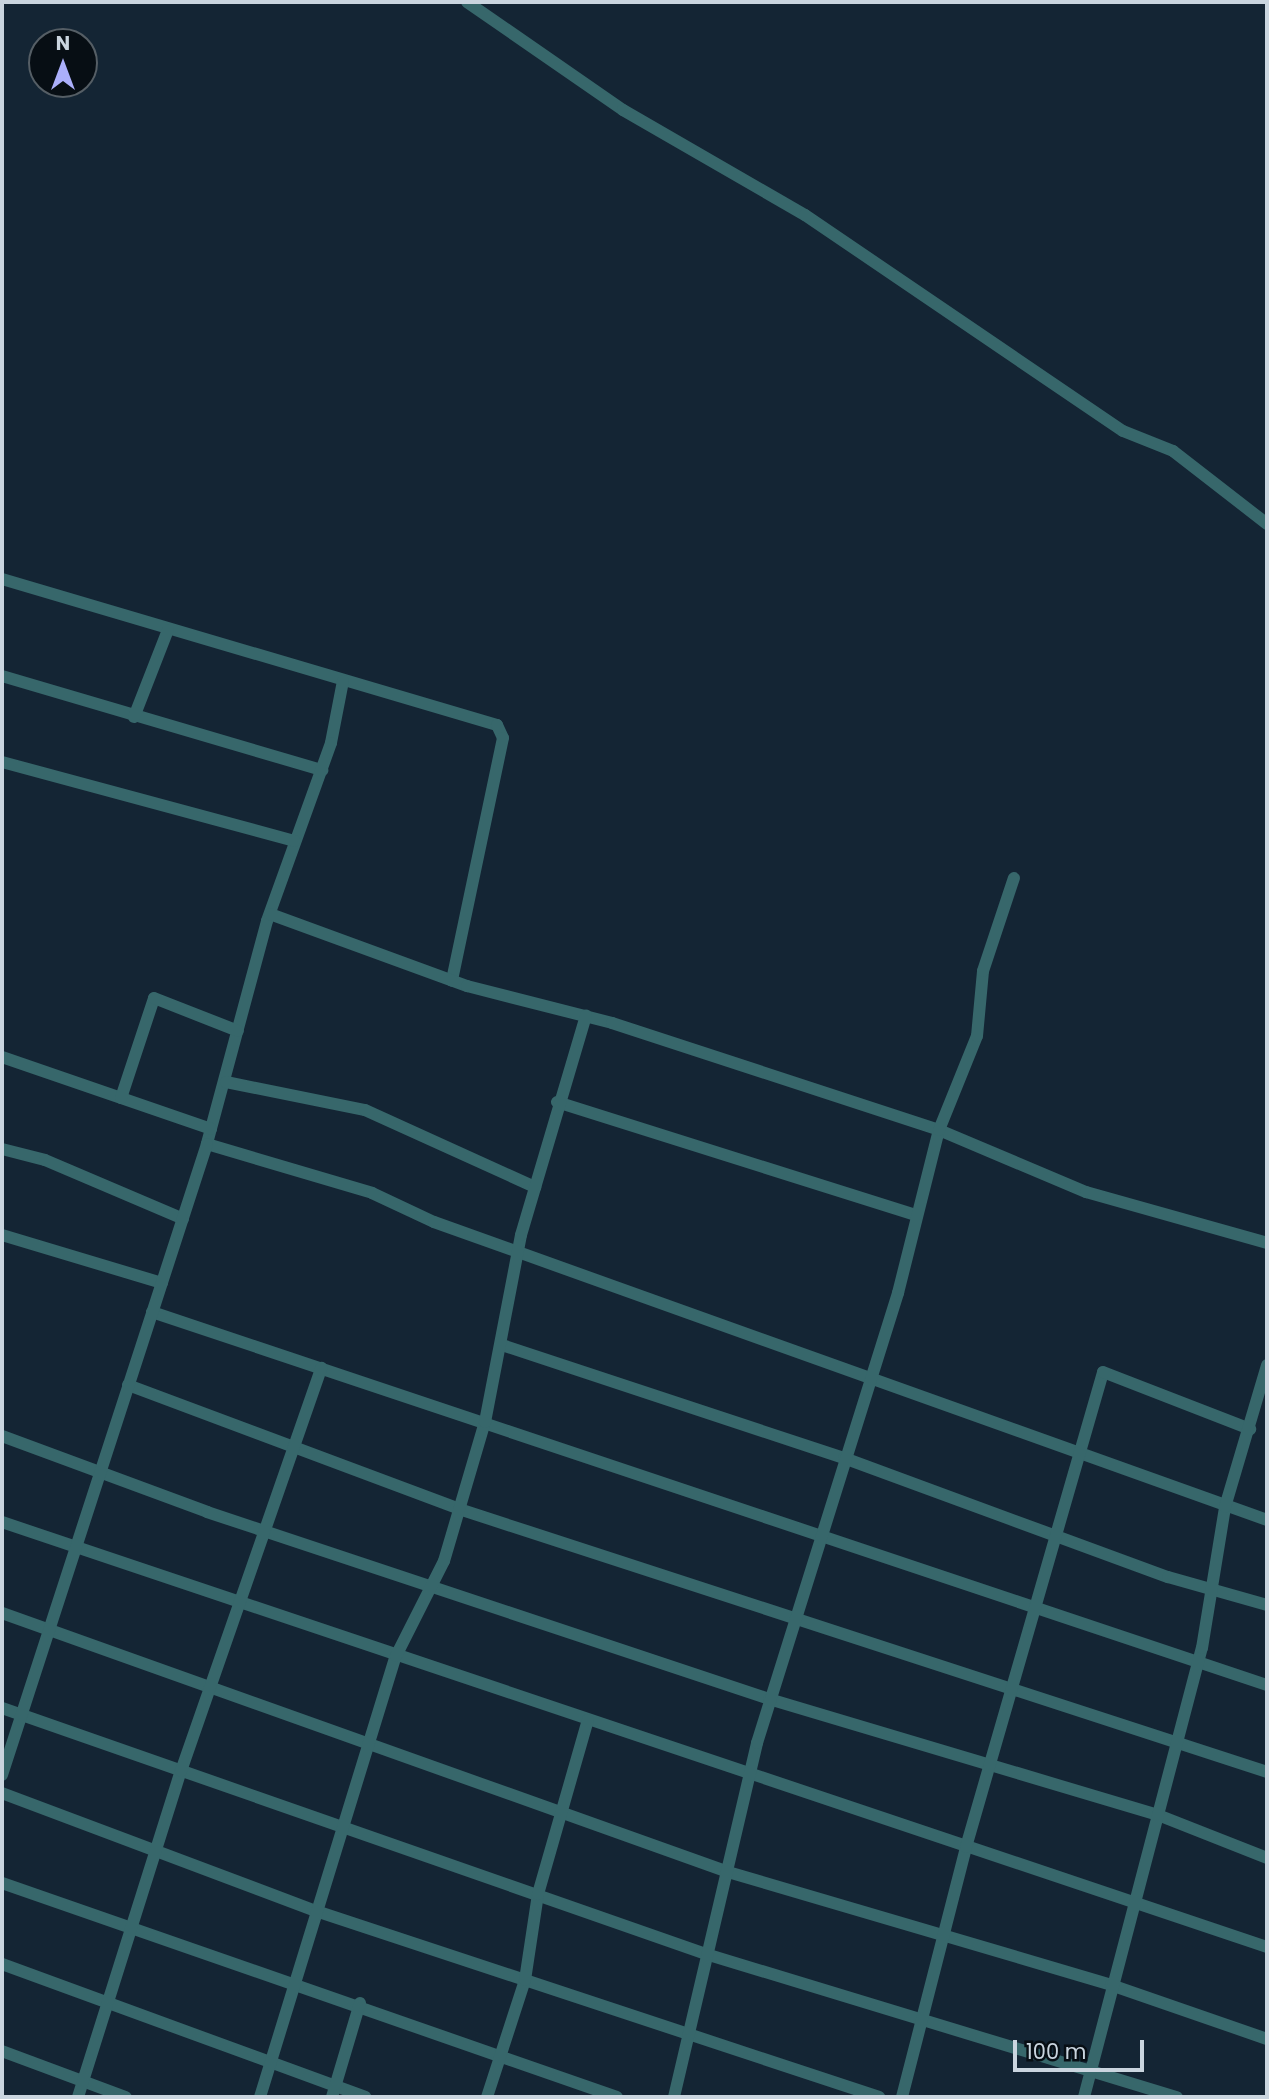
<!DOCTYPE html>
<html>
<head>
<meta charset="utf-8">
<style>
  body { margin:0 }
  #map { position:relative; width:1269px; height:2099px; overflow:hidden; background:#142534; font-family:Poppins,sans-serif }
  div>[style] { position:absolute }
  .minor>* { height:12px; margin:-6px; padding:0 6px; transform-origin:6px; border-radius:6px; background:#37676b }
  span { translate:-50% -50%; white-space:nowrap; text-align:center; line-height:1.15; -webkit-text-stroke:5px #070e14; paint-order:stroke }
  .frame { position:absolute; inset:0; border:4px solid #cad5df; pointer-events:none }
  .north { position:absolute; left:28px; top:28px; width:70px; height:70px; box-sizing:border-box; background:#070e14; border:2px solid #555e65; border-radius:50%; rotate:0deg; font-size:19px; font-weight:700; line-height:28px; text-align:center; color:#cad5df }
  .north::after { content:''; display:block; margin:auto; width:24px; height:32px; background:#abaffb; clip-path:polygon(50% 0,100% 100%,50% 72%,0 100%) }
  .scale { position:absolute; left:1013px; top:2040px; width:131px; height:32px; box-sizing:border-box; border:4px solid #cad5df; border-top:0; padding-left:9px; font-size:21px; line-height:24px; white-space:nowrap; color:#cad5df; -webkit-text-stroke:5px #070e14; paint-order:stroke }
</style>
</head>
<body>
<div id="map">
  <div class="minor">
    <div style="left:467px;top:2px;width:190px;rotate:34.7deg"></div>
    <div style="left:623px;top:110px;width:210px;rotate:30deg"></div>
    <div style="left:805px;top:215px;width:384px;rotate:34.2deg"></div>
    <div style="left:1123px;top:431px;width:54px;rotate:21.8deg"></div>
    <div style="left:1173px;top:451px;width:119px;rotate:37.8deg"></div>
    <div style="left:2px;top:579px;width:516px;rotate:16.43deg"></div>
    <div style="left:497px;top:725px;width:14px;rotate:65deg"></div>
    <div style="left:503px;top:738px;width:248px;rotate:101.9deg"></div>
    <div style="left:2px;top:676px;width:334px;rotate:16.4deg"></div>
    <div style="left:343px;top:681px;width:63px;rotate:101deg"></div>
    <div style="left:331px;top:743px;width:189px;rotate:109.8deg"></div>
    <div style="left:267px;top:921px;width:231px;rotate:105.1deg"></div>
    <div style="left:207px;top:1144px;width:172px;rotate:16.5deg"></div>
    <div style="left:372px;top:1193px;width:68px;rotate:25.1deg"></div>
    <div style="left:434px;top:1222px;width:885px;rotate:19.68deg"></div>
    <div style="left:134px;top:717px;width:93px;rotate:-68.7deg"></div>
    <div style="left:2px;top:762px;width:303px;rotate:15.1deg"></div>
    <div style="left:270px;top:914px;width:210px;rotate:20.1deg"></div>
    <div style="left:467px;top:986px;width:150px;rotate:14.3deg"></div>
    <div style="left:612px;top:1023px;width:344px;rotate:18.1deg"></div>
    <div style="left:939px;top:1130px;width:160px;rotate:22.9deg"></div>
    <div style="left:1086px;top:1192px;width:188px;rotate:15.7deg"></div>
    <div style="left:2px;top:1057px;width:221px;rotate:19deg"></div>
    <div style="left:226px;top:1082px;width:142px;rotate:11.4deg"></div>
    <div style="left:365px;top:1110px;width:187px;rotate:24.4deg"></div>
    <div style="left:121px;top:1098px;width:105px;rotate:-71.7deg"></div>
    <div style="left:154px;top:998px;width:90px;rotate:21.4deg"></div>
    <div style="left:557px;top:1102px;width:376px;rotate:17.5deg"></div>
    <div style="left:2px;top:1149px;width:44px;rotate:14.3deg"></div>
    <div style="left:45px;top:1160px;width:150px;rotate:23.1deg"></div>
    <div style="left:2px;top:1235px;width:167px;rotate:16.7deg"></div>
    <div style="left:152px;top:1312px;width:1176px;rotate:18.5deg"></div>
    <div style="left:502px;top:1345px;width:360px;rotate:18.3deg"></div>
    <div style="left:844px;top:1458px;width:345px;rotate:20.2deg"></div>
    <div style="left:1168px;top:1577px;width:103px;rotate:15.8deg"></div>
    <div style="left:128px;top:1385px;width:353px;rotate:20.5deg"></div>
    <div style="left:459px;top:1509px;width:850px;rotate:18.03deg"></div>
    <div style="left:2px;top:1436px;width:219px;rotate:20.3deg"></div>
    <div style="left:207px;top:1512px;width:592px;rotate:18.4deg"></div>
    <div style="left:769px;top:1699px;width:406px;rotate:16.6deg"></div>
    <div style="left:1158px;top:1815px;width:117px;rotate:21.5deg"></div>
    <div style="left:2px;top:1522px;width:1334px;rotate:18.57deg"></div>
    <div style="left:2px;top:1613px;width:771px;rotate:19.63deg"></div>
    <div style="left:728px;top:1872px;width:399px;rotate:16.4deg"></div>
    <div style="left:1111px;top:1985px;width:165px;rotate:19.1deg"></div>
    <div style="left:2px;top:1708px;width:749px;rotate:19.26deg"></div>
    <div style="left:709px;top:1955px;width:489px;rotate:16.9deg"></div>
    <div style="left:2px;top:1775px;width:663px;rotate:-72deg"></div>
    <div style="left:2px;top:1793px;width:339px;rotate:20.6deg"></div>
    <div style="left:319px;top:1912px;width:590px;rotate:18.28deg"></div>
    <div style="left:2px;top:1883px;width:651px;rotate:19.19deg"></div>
    <div style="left:2px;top:1964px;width:387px;rotate:20.1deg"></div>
    <div style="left:2px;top:2051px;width:132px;rotate:20.4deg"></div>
    <div style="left:78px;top:2097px;width:342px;rotate:-72.5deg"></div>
    <div style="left:181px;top:1771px;width:427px;rotate:-70.8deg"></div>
    <div style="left:260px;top:2097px;width:461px;rotate:-72.9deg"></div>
    <div style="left:396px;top:1656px;width:106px;rotate:-63.2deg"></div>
    <div style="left:444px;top:1561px;width:145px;rotate:-73.6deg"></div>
    <div style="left:485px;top:1422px;width:190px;rotate:-79.1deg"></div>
    <div style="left:521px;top:1235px;width:229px;rotate:-73.5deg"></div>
    <div style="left:332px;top:2097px;width:98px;rotate:-73.4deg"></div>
    <div style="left:487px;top:2097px;width:123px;rotate:-72deg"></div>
    <div style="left:525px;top:1980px;width:87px;rotate:-81.4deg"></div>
    <div style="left:538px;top:1894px;width:181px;rotate:-74deg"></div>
    <div style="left:674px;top:2097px;width:364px;rotate:-76.8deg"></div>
    <div style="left:757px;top:1743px;width:472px;rotate:-72.6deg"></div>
    <div style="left:898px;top:1293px;width:168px;rotate:-75.9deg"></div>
    <div style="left:939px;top:1130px;width:101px;rotate:-68deg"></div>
    <div style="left:977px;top:1036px;width:65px;rotate:-84.7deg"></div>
    <div style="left:983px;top:971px;width:98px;rotate:-71.6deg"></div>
    <div style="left:902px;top:2097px;width:258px;rotate:-75.6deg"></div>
    <div style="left:966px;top:1847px;width:494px;rotate:-73.9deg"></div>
    <div style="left:1103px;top:1372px;width:158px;rotate:21.2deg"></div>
    <div style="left:1084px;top:2097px;width:464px;rotate:-75.3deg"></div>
    <div style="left:1202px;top:1648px;width:143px;rotate:-80.7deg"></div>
    <div style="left:1225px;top:1507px;width:148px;rotate:-73.5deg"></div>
  </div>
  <div class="frame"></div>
  <div class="north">N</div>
  <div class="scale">100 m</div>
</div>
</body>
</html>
